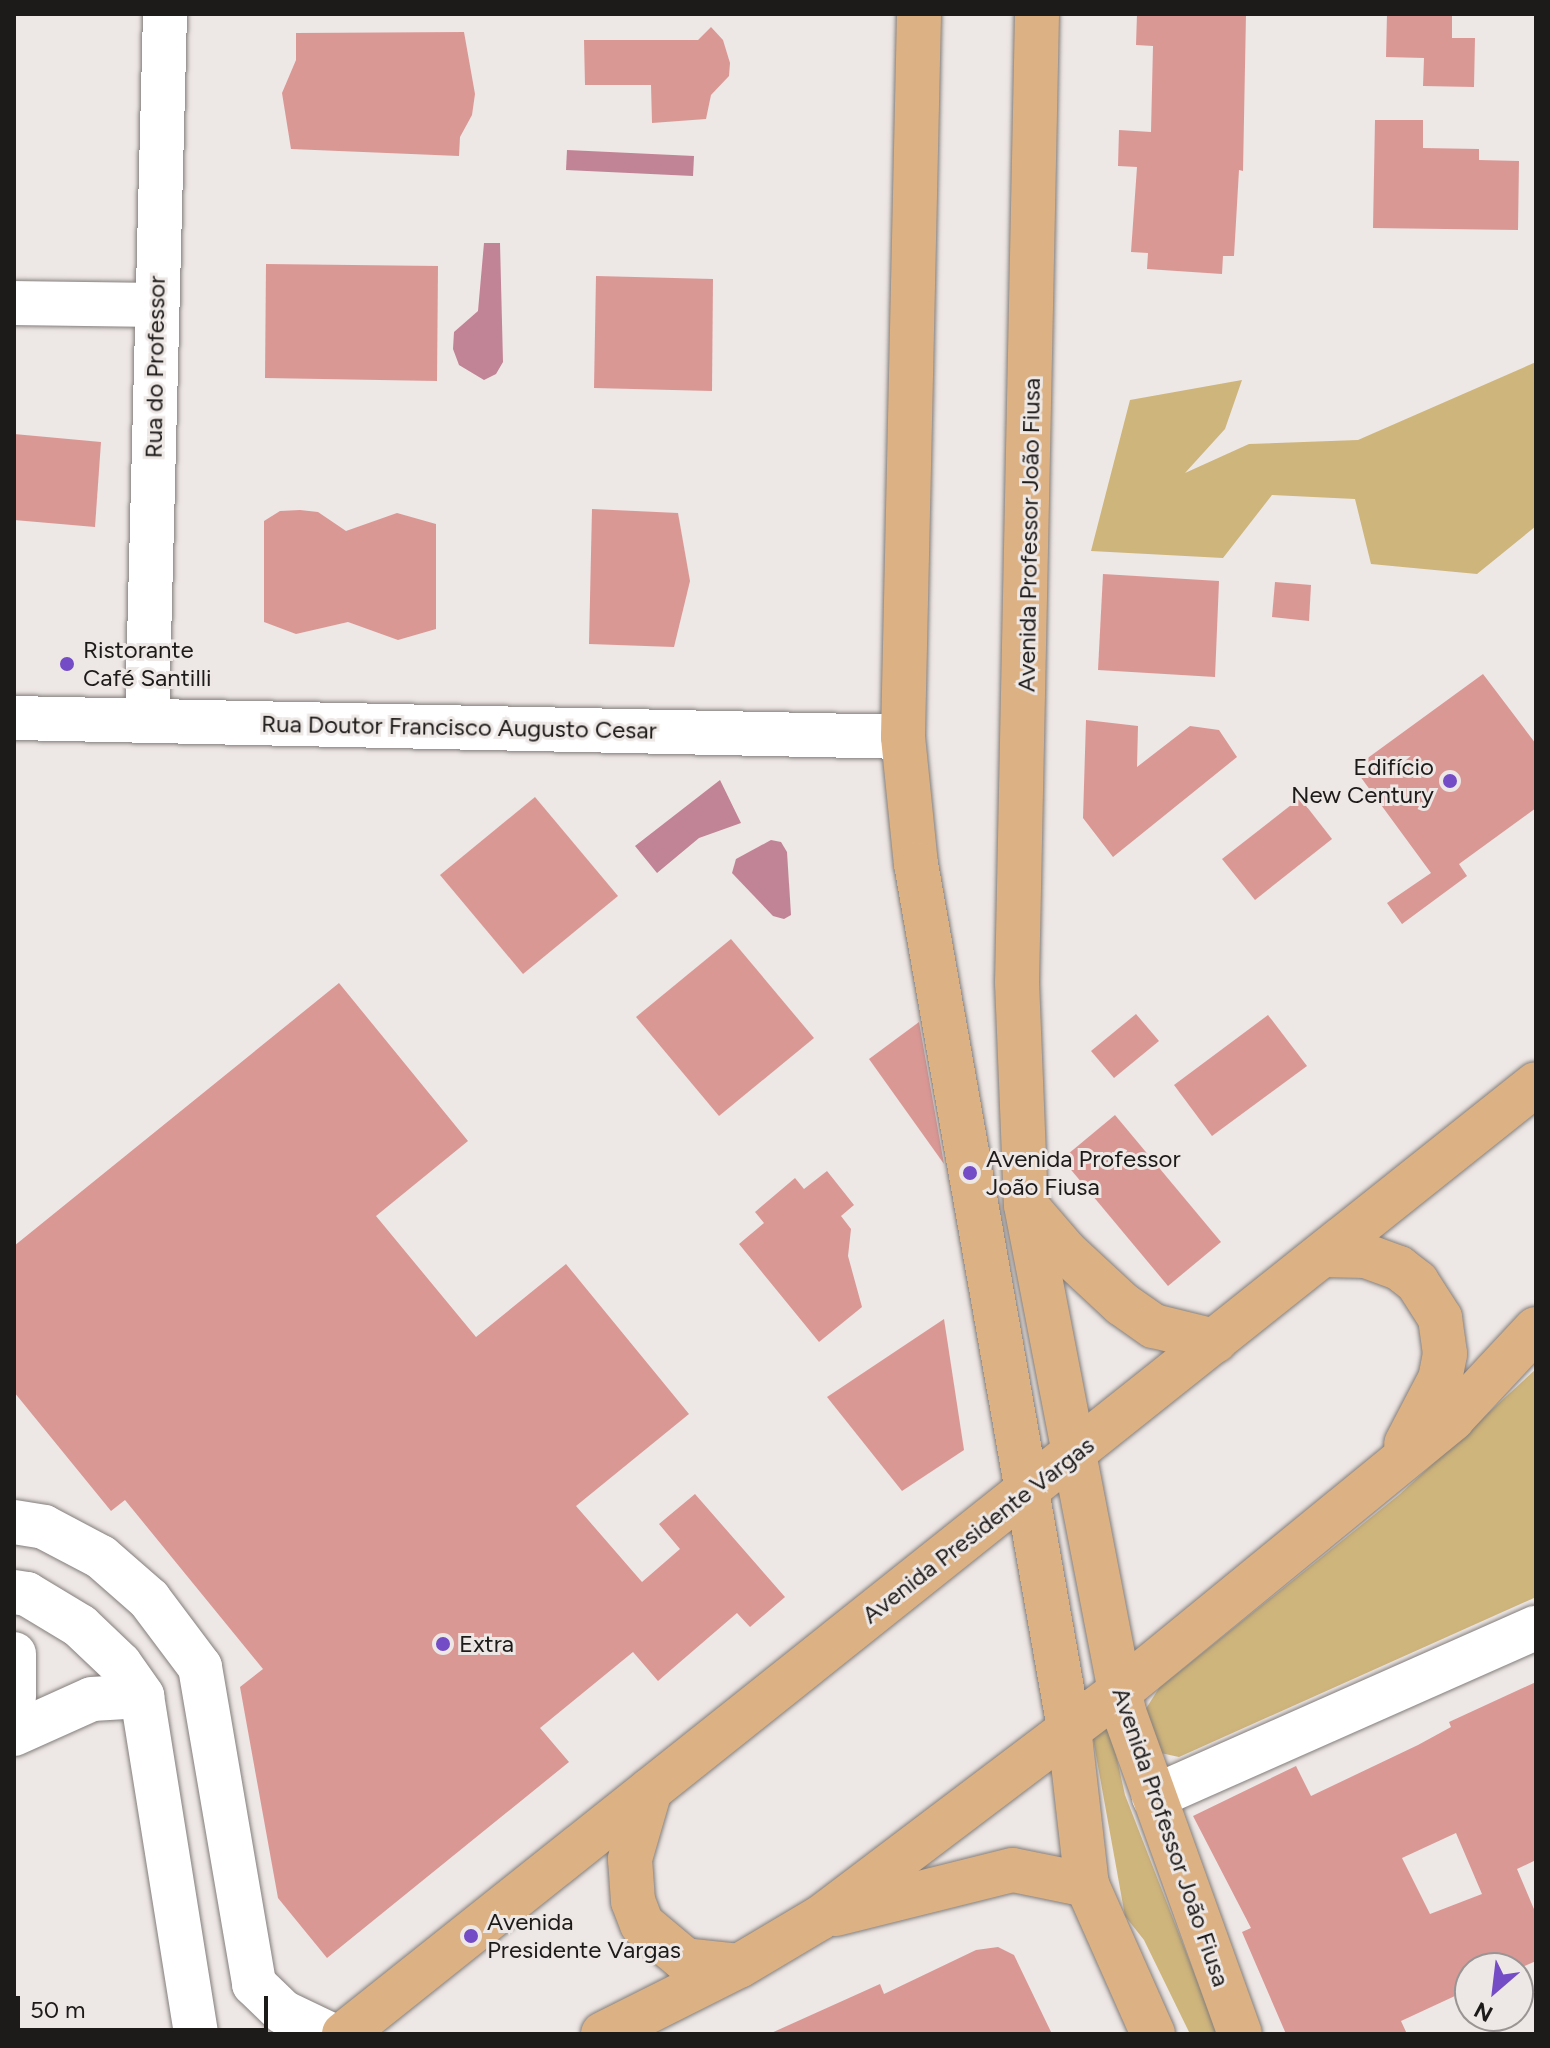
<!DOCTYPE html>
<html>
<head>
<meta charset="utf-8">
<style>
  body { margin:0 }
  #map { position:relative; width:1550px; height:2048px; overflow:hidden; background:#ede7e5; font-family:Figtree,sans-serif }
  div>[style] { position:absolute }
  .green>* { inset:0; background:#ceb57c }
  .water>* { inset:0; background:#c18396 }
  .building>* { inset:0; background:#da9895 }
  .roads { filter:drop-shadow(0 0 2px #837d7b) drop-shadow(0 0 2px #837d7b) }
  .minor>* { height:44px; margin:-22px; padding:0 22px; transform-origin:22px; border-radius:22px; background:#fff }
  .major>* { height:44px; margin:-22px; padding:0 22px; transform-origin:22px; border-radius:22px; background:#dcb284 }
  .dots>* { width:22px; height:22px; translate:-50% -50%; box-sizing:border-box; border:4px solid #ede7e5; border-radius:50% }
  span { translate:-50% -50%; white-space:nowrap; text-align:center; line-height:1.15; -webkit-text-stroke:6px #ede7e5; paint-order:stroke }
  .street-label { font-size:24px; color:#1d1b1a }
  .poi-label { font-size:24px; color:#1d1b1a }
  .left { translate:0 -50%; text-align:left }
  .right { translate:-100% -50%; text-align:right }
  .frame { position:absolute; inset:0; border:16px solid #1d1b1a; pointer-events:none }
  .north { position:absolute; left:1454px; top:1952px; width:80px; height:80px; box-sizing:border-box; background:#ede7e5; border:2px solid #9a9594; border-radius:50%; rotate:208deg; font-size:22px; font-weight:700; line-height:32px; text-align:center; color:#1d1b1a }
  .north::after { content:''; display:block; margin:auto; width:28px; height:36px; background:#744cc5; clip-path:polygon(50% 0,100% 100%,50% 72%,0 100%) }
  .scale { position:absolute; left:16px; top:1996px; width:252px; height:36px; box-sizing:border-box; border:4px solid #1d1b1a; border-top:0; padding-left:10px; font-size:24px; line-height:28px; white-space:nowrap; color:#1d1b1a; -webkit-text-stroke:6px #ede7e5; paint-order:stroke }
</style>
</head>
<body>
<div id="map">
  <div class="green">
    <div style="clip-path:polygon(1536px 362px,1536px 526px,1477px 574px,1371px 564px,1355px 499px,1272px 495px,1223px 558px,1091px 551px,1130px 400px,1242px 380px,1225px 429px,1185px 473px,1249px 444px,1358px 440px)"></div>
    <div style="clip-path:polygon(1536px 1369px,1536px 1597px,1179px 1757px,1142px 1749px,1140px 1718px,1159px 1688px,1400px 1494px)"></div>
    <div style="clip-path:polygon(1108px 1719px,1125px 1795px,1218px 2034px,1190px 2034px,1144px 1940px,1125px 1916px,1092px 1733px)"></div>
  </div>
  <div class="water">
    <div style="clip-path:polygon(567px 150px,694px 156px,693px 176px,566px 170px)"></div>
    <div style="clip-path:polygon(484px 243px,500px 243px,503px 362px,496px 374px,484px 380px,459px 365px,453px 349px,454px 332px,478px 311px)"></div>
    <div style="clip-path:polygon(720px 780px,741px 823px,699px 838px,657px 873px,635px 846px)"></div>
    <div style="clip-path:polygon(771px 840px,781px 842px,787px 852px,791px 915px,784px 919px,773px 916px,732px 873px,736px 859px)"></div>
  </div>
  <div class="building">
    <div style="clip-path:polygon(1137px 14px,1246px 14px,1243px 171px,1239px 170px,1234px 256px,1223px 256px,1222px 274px,1147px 269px,1148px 253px,1131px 252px,1137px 167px,1118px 166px,1119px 130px,1151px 132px,1153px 46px,1136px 45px)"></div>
    <div style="clip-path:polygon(1387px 14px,1452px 14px,1452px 38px,1475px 38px,1474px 87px,1423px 86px,1424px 58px,1386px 57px)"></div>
    <div style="clip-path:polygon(711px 27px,723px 40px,730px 63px,729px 76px,711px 95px,706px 119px,652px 123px,651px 85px,585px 85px,584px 40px,698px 40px)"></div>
    <div style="clip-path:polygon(464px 32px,475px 94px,472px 115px,460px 137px,459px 156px,291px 149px,282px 93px,296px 60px,296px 33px)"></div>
    <div style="clip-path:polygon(1375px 120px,1423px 120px,1423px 148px,1479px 149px,1479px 160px,1519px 161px,1518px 230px,1373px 228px)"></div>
    <div style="clip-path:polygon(266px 264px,438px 266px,437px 381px,265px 378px)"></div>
    <div style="clip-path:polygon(596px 276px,713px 279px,712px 391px,594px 388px)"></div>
    <div style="clip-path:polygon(14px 434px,101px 442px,95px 527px,14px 520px)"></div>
    <div style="clip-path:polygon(592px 509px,678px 513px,690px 581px,674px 647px,589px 644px)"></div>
    <div style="clip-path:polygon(300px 510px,318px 512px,346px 531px,397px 513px,436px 524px,436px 629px,398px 640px,348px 622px,296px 634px,264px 622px,264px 521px,280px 511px)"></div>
    <div style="clip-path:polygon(1103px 574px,1219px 581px,1215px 677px,1098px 670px)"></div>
    <div style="clip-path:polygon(1275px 582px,1311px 585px,1309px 621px,1272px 617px)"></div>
    <div style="clip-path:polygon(1483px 674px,1536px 744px,1536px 808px,1459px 864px,1467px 876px,1402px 924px,1387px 903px,1431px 873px,1354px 768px)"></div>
    <div style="clip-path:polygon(1086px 720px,1138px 726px,1137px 767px,1190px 726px,1219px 730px,1237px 757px,1113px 857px,1083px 818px)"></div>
    <div style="clip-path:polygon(535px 797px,618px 896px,523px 974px,440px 875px)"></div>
    <div style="clip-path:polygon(1300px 798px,1332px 839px,1255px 900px,1222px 859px)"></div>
    <div style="clip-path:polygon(731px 939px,814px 1038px,719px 1116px,636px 1017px)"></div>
    <div style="clip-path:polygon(339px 983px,468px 1141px,376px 1216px,476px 1337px,566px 1264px,689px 1414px,576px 1506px,642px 1582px,680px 1549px,659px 1524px,695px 1494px,785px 1597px,750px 1627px,737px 1613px,658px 1681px,633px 1652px,540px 1728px,569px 1762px,327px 1958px,278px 1898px,240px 1687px,263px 1669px,125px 1500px,111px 1511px,14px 1392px,14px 1246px)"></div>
    <div style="clip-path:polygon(1136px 1014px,1159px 1041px,1114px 1078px,1091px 1051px)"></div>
    <div style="clip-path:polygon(1268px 1015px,1307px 1066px,1212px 1136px,1174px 1085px)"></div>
    <div style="clip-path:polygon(919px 1022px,944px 1164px,869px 1059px)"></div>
    <div style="clip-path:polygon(1115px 1115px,1221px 1242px,1168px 1286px,1062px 1159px)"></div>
    <div style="clip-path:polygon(827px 1171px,854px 1205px,841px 1216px,851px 1229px,848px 1256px,862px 1307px,819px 1342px,739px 1244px,764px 1223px,755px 1212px,795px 1178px,804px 1189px)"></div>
    <div style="clip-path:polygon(944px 1319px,964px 1450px,902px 1491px,827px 1397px)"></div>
    <div style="clip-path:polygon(evenodd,1536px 1682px,1536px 1860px,1517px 1869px,1536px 1914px,1536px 1961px,1518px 1969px,1470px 1968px,1470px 1989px,1401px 2021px,1407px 2034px,1286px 2034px,1242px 1932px,1251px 1928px,1193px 1816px,1296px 1766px,1311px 1796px,1418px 1745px,1451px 1727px,1449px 1722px,1536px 1682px,1456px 1833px,1482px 1894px,1430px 1914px,1402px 1858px,1456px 1833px)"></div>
    <div style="clip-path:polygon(998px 1947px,1014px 1955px,1052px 2034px,769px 2034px,880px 1984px,884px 1994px,976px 1950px)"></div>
  </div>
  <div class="roads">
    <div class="minor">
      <div style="left:14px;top:303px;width:142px;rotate:0.8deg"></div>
      <div style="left:14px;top:718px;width:889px;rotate:1.22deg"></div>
      <div style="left:147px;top:720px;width:706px;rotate:-88.54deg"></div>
      <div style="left:14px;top:1522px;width:30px;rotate:9deg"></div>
      <div style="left:44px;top:1527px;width:64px;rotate:27.8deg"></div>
      <div style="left:101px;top:1557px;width:64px;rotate:41.2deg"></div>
      <div style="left:149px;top:1599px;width:85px;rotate:53.1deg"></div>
      <div style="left:200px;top:1667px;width:322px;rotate:80.3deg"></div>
      <div style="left:254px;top:1984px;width:40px;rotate:44deg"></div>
      <div style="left:283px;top:2012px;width:51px;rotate:25.6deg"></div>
      <div style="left:14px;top:1592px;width:13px;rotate:9deg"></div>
      <div style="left:27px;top:1594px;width:62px;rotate:31.1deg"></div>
      <div style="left:80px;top:1626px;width:55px;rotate:43.5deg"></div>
      <div style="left:120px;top:1664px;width:39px;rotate:55deg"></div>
      <div style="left:142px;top:1696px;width:342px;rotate:80.9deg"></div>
      <div style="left:14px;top:1654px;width:43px;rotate:90deg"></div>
      <div style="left:14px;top:1734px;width:85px;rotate:-24.2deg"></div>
      <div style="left:92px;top:1699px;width:50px;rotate:-3.4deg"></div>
      <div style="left:1154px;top:1797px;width:418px;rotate:-23.9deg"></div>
    </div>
    <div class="major">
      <div style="left:919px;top:14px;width:723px;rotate:91.27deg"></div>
      <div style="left:903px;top:737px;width:128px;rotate:84.2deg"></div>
      <div style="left:916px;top:864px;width:877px;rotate:79.96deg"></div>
      <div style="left:1069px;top:1728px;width:158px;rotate:83.5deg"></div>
      <div style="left:1087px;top:1885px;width:163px;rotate:66.1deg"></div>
      <div style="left:1037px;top:14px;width:968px;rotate:91.18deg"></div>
      <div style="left:1017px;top:982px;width:223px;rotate:87.7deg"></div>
      <div style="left:1026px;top:1205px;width:516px;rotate:79.06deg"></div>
      <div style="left:1124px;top:1712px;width:342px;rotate:70.2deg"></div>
      <div style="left:1027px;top:1207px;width:58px;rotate:49.2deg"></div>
      <div style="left:1065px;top:1251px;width:78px;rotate:42.9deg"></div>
      <div style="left:1122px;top:1304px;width:39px;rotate:35deg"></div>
      <div style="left:1154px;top:1326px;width:63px;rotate:13.8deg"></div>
      <div style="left:1323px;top:1255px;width:43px;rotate:1.3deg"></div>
      <div style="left:1366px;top:1256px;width:35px;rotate:20deg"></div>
      <div style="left:1399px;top:1268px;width:23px;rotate:38deg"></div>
      <div style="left:1417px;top:1282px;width:43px;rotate:57.4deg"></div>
      <div style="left:1440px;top:1318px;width:36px;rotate:82deg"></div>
      <div style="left:1445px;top:1354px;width:25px;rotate:101deg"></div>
      <div style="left:1440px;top:1379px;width:73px;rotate:117.6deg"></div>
      <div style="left:650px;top:1790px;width:72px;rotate:106.2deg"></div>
      <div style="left:630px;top:1859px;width:42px;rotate:85.9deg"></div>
      <div style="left:633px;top:1901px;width:25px;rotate:69deg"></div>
      <div style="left:642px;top:1924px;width:56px;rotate:39.9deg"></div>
      <div style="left:685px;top:1960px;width:54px;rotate:6.3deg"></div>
      <div style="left:836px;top:1914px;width:182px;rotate:-14deg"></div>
      <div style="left:1013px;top:1870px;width:76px;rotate:11.5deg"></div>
      <div style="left:344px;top:2034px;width:1524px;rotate:-38.55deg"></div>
      <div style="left:603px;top:2034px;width:152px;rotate:-26.6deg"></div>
      <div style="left:739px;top:1966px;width:94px;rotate:-30.7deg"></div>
      <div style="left:820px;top:1918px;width:375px;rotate:-37.1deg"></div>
      <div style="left:1119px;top:1692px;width:431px;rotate:-39.3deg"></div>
      <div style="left:1452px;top:1419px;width:123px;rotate:-47deg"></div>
    </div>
  </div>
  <div class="dots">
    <div style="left:67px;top:664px;background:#744cc5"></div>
    <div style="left:1450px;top:781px;background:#744cc5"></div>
    <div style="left:970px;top:1173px;background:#744cc5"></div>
    <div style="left:443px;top:1644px;background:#744cc5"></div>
    <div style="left:471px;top:1936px;background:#744cc5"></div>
  </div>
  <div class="street-label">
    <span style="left:155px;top:367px;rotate:-89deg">Rua do Professor</span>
    <span style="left:1029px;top:535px;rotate:-89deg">Avenida Professor João Fiusa</span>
    <span style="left:459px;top:727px;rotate:1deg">Rua Doutor Francisco Augusto Cesar</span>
    <span style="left:978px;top:1530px;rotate:-38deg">Avenida Presidente Vargas</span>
    <span style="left:1171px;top:1837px;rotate:71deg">Avenida Professor João Fiusa</span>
  </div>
  <div class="poi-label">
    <span class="left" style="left:83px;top:664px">Ristorante<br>Café Santilli</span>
    <span class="right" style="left:1434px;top:781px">Edifício<br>New Century</span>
    <span class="left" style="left:986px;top:1173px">Avenida Professor<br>João Fiusa</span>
    <span class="left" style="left:459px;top:1644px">Extra</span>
    <span class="left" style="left:487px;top:1936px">Avenida<br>Presidente Vargas</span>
  </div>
  <div class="frame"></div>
  <div class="north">N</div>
  <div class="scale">50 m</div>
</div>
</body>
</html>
